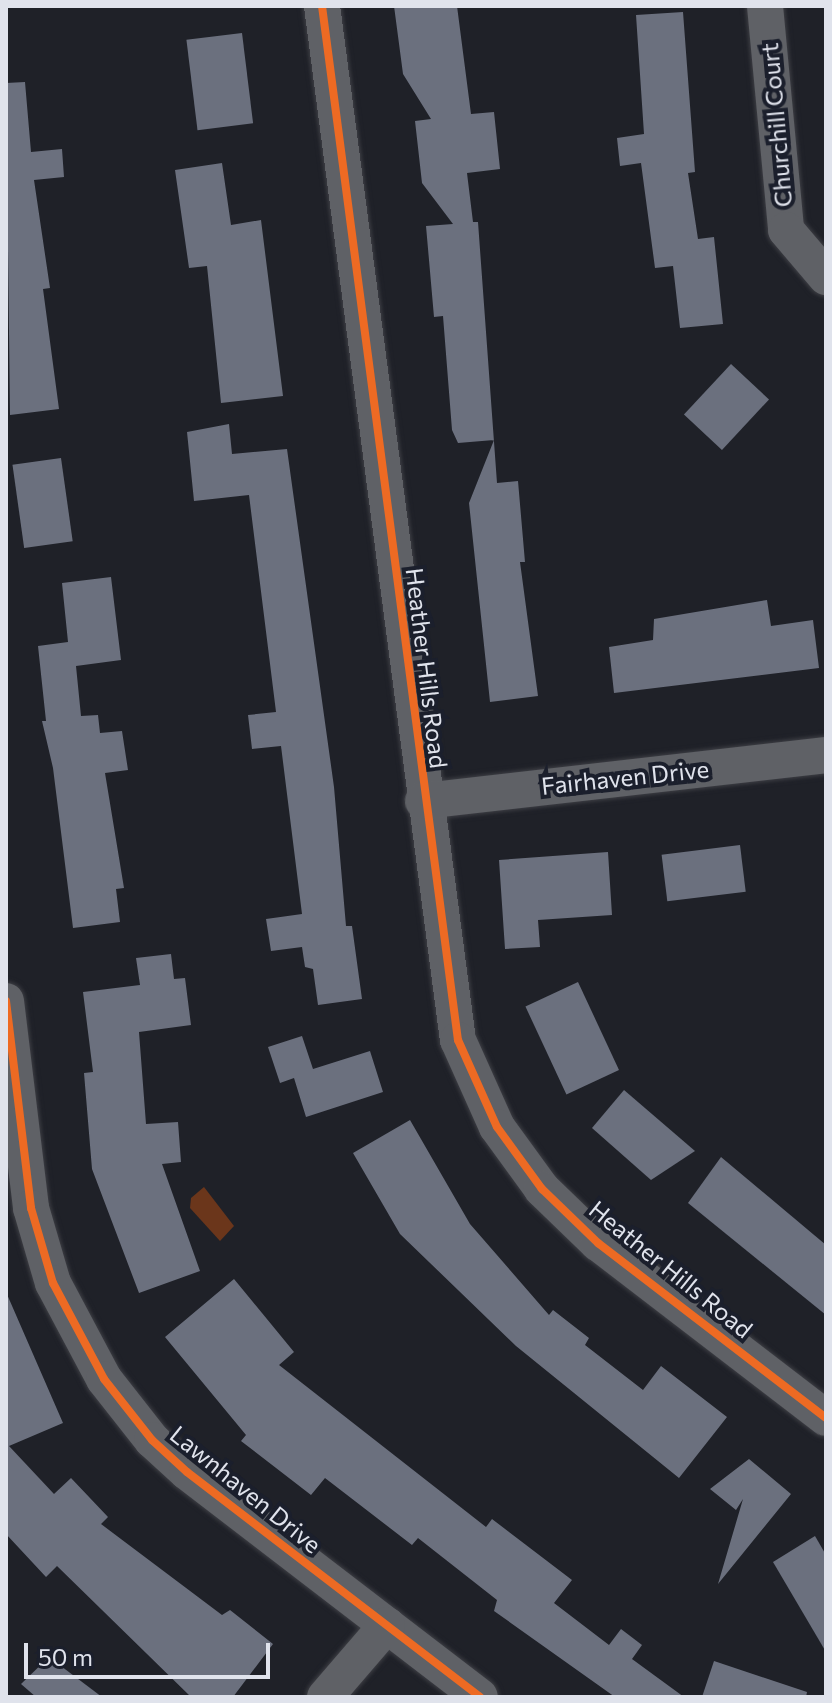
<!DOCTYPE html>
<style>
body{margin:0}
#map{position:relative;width:832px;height:1703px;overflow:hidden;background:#1f2128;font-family:Commissioner,sans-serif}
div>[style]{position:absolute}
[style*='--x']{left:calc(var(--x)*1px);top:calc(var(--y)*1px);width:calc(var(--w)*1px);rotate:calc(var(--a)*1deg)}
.water>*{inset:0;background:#6b361b}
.building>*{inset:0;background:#6b707e;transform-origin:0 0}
.roads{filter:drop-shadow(0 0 2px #3d3e44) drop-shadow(0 0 2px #3d3e44)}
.minor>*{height:36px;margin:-18px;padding:0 18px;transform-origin:18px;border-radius:18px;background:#5f6166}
.cycleway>*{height:8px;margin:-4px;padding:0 4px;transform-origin:4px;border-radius:4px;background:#ed6a23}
span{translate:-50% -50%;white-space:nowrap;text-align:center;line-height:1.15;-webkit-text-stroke:8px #1b1f2c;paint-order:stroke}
.street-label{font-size:24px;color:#e0e3ec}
.frame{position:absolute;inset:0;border:8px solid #e0e3ec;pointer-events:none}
.scale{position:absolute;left:24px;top:1643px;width:246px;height:36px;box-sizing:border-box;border:4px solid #e0e3ec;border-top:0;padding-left:10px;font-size:24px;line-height:28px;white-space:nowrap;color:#e0e3ec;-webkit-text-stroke:6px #1b1f2c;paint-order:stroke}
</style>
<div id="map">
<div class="water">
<i style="clip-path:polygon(204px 1187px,234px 1226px,220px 1241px,190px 1208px,191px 1198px)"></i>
</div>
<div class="building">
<i style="clip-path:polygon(394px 6px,457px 6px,471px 114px,494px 112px,500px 169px,467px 173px,473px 222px,478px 222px,497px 483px,518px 481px,525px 562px,520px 562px,538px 696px,490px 702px,469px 503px,494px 440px,458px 443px,452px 430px,443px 316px,434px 317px,426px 226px,453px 224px,422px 183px,415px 121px,431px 119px,403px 74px)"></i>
<i style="clip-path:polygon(683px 12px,695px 172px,688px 173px,698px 239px,714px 237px,723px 324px,680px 328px,673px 266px,655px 268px,641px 163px,620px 166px,617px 138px,644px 134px,636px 15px)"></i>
<i style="left:242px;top:33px;width:91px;height:56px;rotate:83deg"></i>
<i style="clip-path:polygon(25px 82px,31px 152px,62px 149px,64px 177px,34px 180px,50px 288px,43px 289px,59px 409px,10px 415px,6px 83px)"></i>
<i style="clip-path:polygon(222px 163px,231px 225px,261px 220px,283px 396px,221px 403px,207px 266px,189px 268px,175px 170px)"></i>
<i style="left:731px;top:364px;width:52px;height:69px;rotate:43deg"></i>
<i style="clip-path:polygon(229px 424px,232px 454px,287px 449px,334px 787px,346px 926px,352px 926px,362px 999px,318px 1005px,313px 969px,305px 967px,302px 947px,271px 951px,266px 919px,302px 914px,281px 746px,252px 749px,248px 715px,276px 712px,249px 495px,194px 501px,187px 432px)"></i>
<i style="left:61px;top:458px;width:84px;height:49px;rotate:82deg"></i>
<i style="clip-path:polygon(111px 577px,121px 660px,76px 666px,81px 716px,98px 715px,100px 733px,122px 731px,128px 770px,105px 773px,124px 888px,116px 889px,120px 922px,73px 928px,53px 768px,42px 721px,46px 721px,38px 646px,68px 642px,62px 583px)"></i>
<i style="clip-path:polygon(767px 600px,771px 626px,813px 620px,819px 668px,614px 693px,609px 647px,653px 640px,654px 619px)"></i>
<i style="left:740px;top:845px;width:47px;height:79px;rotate:83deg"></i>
<i style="clip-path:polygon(608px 852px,612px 915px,538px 920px,540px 947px,505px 949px,499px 860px)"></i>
<i style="clip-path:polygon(171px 954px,174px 979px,185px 978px,191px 1025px,139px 1032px,146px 1124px,178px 1122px,181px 1162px,162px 1164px,200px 1271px,139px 1293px,92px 1169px,84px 1073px,93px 1072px,83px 992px,140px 985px,136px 958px)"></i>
<i style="left:578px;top:982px;width:97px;height:58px;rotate:65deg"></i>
<i style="clip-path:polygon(302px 1036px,313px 1069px,370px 1051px,383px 1092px,306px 1117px,294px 1078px,280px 1083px,268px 1047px)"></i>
<i style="clip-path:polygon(624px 1090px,695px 1151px,651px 1180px,592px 1128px)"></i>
<i style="clip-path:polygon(410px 1120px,470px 1224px,549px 1315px,553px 1310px,589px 1338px,585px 1345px,643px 1390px,661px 1366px,727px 1417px,679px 1478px,516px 1346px,400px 1234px,353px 1153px)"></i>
<i style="clip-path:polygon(721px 1157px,826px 1245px,826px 1315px,688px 1203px)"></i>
<i style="clip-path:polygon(234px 1279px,294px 1352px,279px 1365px,486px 1527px,492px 1519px,572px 1580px,554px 1603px,609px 1645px,621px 1629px,642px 1645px,632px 1659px,684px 1697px,615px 1697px,494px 1611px,497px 1600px,418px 1538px,412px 1545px,325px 1478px,311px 1495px,241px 1441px,246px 1435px,165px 1337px)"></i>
<i style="clip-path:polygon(6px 1292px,63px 1423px,9px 1446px,54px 1494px,71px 1478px,108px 1517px,101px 1524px,222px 1615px,230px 1610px,273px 1644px,233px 1697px,191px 1697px,57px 1566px,46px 1577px,6px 1534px)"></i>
<i style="clip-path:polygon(749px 1459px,791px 1494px,718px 1584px,743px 1499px,736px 1510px,710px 1489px)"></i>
<i style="clip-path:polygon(815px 1536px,826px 1555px,826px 1652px,773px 1562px)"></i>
<i style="clip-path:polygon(49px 1657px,102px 1697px,36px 1697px,21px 1684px)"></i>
<i style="clip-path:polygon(714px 1661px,807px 1692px,806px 1697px,702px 1697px)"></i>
</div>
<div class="roads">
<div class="minor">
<i style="--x:322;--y:6;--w:1043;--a:82.51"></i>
<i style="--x:458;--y:1040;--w:95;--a:65.9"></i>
<i style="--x:497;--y:1127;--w:77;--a:54"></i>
<i style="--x:542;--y:1189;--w:78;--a:44"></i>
<i style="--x:598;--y:1243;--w:287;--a:37.5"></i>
<i style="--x:765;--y:6;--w:225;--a:84.6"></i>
<i style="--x:786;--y:230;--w:62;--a:49.6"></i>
<i style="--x:423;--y:801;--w:406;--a:-6.5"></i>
<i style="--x:6;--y:1001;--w:209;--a:83.1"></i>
<i style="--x:31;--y:1208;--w:78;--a:73.7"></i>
<i style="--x:53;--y:1283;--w:109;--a:62"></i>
<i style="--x:104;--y:1379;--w:78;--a:51.8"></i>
<i style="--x:152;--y:1440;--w:47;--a:42.4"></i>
<i style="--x:187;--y:1472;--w:369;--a:37.5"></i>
<i style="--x:325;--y:1697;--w:95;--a:-49.3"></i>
</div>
</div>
<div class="cycleway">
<i style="--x:322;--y:6;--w:1043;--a:82.51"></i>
<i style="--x:458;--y:1040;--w:95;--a:65.9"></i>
<i style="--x:497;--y:1127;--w:77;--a:54"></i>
<i style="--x:542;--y:1189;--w:78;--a:44"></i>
<i style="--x:598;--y:1243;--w:287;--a:37.5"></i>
<i style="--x:6;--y:1001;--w:209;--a:83.1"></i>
<i style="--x:31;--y:1208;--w:78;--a:73.7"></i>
<i style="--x:53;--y:1283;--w:109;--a:62"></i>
<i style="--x:104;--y:1379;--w:78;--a:51.8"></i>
<i style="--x:152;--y:1440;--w:47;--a:42.4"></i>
<i style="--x:187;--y:1472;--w:369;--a:37.5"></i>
</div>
<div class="street-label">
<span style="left:776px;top:125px;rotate:-95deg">Churchill Court</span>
<span style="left:427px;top:668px;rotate:83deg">Heather Hills Road</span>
<span style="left:625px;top:777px;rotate:-6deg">Fairhaven Drive</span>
<span style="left:671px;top:1269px;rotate:39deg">Heather Hills Road</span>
<span style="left:246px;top:1489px;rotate:39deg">Lawnhaven Drive</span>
</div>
<div class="frame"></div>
<div class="scale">50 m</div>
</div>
